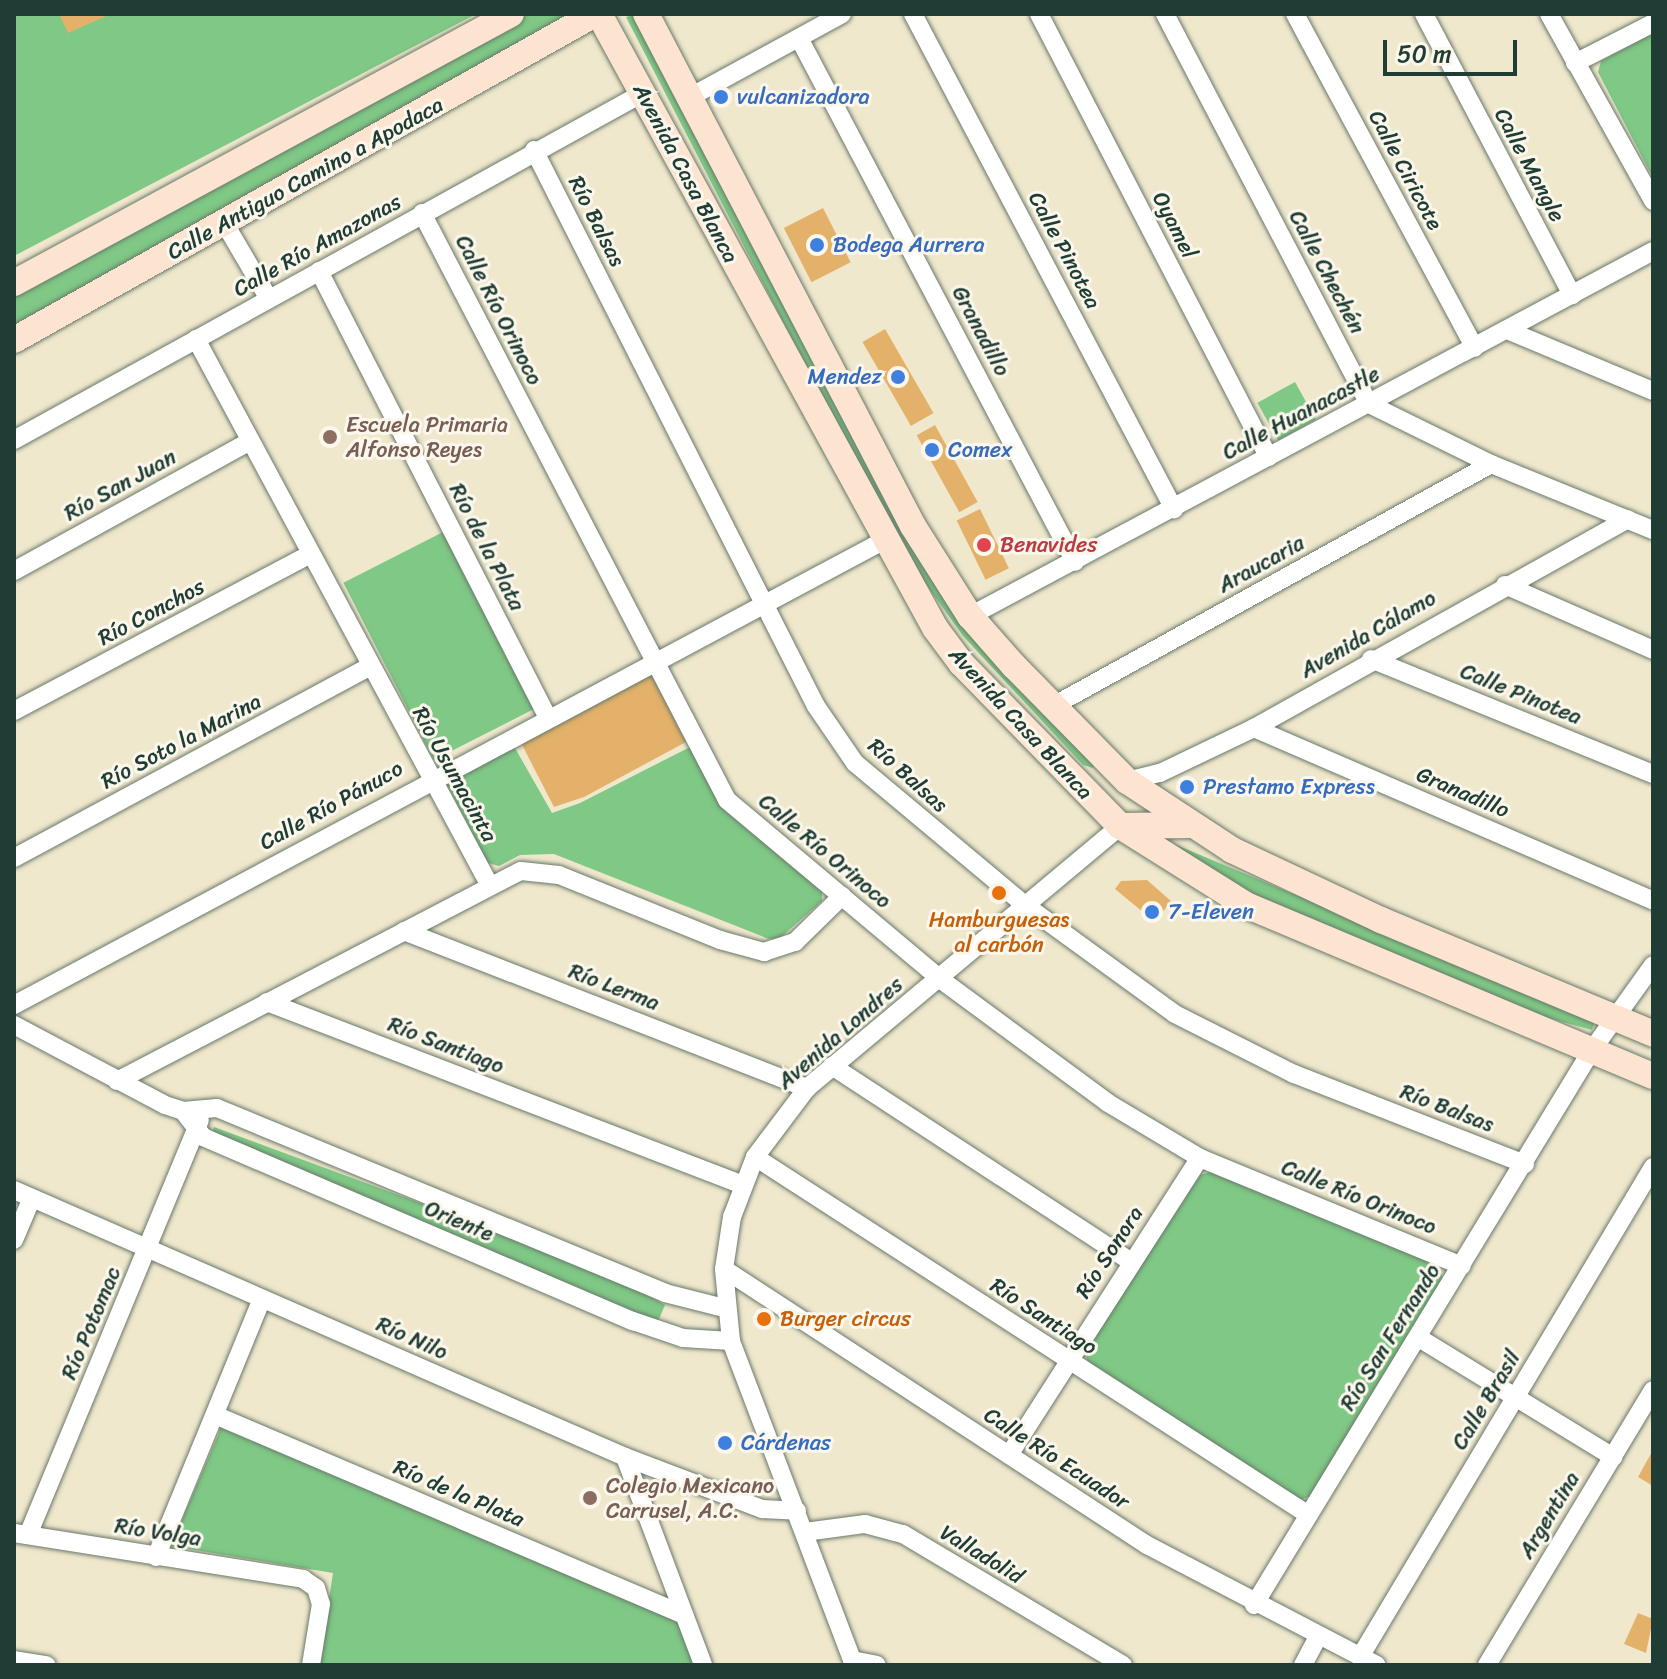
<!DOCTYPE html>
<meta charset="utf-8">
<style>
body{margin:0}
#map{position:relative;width:1667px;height:1679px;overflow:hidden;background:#f0e8cd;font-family:Sriracha,sans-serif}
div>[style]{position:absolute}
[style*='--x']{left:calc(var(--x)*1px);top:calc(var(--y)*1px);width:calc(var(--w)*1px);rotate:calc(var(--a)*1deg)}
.green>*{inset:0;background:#7fc885;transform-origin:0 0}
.building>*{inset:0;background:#e4b16b;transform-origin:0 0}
.roads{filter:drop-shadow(0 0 2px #68796a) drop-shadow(0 0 2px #68796a)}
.street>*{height:18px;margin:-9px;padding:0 9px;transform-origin:9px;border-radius:9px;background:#fff}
.secondary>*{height:26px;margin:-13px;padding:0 13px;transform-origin:13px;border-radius:13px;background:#fde4d1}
.dots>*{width:22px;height:22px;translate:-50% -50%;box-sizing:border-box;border:4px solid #fbf7ec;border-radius:50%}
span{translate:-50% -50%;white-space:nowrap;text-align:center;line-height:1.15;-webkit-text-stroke:6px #fbf7ec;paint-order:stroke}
.shop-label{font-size:22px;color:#366cbe}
.left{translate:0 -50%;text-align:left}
.right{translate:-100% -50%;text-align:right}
.street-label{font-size:22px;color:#1f3d34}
.education-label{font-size:22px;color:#785e54}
.health-label{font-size:22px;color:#be3a42}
.food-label{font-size:22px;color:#c56008}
.frame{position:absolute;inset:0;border:16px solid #1f3d34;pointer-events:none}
.scale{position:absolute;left:1383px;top:40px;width:134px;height:36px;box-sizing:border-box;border:4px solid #1f3d34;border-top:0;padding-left:10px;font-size:24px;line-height:28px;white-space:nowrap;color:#1f3d34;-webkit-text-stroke:6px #fbf7ec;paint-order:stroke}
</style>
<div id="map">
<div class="green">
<i style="clip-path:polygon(14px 14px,476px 14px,14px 256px)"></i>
<i style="clip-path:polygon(519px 14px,572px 14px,14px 326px,14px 289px)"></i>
<i style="clip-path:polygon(636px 14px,915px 548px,1095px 761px,1093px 768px,1083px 765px,963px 636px,898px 545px,626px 17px)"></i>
<i style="clip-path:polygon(1653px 33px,1653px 178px,1598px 72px,1601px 61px)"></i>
<i style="left:1295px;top:382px;width:43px;height:43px;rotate:61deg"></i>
<i style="left:445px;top:531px;width:199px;height:114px;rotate:63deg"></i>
<i style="clip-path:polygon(511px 741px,552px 813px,580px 803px,690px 747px,723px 809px,822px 891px,822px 901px,780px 938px,769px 939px,554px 854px,520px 855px,499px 866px,488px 863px,442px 775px)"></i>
<i style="clip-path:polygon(1162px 839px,1595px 1020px,1592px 1030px,1508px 1007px,1236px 889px)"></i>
<i style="clip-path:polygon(214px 1127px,604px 1271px,665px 1305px,656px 1326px,211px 1136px)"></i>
<i style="clip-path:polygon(1210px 1172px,1438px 1266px,1443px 1278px,1311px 1496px,1297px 1501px,1088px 1363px,1085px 1352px,1200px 1175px)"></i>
<i style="clip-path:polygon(221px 1428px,678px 1620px,694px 1665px,319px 1665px,333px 1573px,171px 1546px)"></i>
</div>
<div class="building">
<i style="clip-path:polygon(59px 14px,111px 14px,68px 33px)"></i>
<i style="left:823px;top:208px;width:61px;height:44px;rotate:63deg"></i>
<i style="left:885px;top:329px;width:97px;height:26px;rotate:60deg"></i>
<i style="left:935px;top:425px;width:88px;height:21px;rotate:61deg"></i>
<i style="left:980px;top:509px;width:66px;height:26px;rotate:64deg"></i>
<i style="clip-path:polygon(651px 672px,686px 742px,584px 797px,554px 807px,519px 739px)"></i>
<i style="clip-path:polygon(1147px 880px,1171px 901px,1155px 922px,1115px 889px,1121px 881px)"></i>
<i style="clip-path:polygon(1653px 1450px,1653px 1486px,1638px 1477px)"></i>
<i style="clip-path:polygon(1638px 1613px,1653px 1619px,1646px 1653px,1624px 1644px)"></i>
</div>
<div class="roads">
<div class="street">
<i style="--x:913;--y:14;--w:560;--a:62.2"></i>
<i style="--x:1039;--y:14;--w:499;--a:62.6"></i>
<i style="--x:1165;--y:14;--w:440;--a:62.4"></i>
<i style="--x:1369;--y:404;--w:136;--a:26.2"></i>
<i style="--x:1491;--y:464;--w:175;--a:22.2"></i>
<i style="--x:1295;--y:14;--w:379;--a:61.7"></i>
<i style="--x:1424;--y:14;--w:318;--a:62.2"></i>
<i style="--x:1549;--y:14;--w:214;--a:60.9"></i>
<i style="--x:799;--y:38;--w:592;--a:62.22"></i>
<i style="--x:1575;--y:63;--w:88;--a:-27.1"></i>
<i style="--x:690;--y:97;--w:173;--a:-28.6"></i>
<i style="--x:534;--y:150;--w:623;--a:63.11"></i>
<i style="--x:816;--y:706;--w:69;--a:55.6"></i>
<i style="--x:855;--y:763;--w:222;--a:39.9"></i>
<i style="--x:1025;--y:905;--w:185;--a:36"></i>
<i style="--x:1175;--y:1014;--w:133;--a:26.8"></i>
<i style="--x:1294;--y:1074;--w:248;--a:21.3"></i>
<i style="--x:422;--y:213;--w:662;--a:62.54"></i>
<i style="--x:727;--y:800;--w:278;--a:40"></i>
<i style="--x:940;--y:979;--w:209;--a:36.4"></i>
<i style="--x:1108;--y:1103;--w:107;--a:30.9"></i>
<i style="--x:1200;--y:1158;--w:283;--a:22.4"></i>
<i style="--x:225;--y:224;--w:87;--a:59.6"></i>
<i style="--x:319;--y:271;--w:500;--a:62.87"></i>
<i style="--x:1507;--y:330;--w:158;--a:22.7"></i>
<i style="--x:196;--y:339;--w:621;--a:61.74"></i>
<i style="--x:14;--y:440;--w:718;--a:-28.88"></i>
<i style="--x:14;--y:571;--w:269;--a:-28.8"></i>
<i style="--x:1505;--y:585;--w:162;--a:23.7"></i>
<i style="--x:970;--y:616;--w:774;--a:-28.12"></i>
<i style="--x:1371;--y:659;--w:305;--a:22.2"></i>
<i style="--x:1053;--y:706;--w:500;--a:-28.92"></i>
<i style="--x:14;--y:711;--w:335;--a:-27.9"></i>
<i style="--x:1254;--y:728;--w:435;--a:23.4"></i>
<i style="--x:1127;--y:781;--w:34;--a:-14"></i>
<i style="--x:1160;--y:773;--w:104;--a:-25.6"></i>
<i style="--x:1254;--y:728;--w:428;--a:-29.2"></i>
<i style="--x:14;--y:858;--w:404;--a:-28.3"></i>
<i style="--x:404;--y:931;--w:433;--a:21.3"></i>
<i style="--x:267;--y:1002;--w:510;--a:21.03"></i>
<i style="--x:14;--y:1005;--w:987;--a:-28.1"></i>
<i style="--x:14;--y:1025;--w:171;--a:27.9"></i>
<i style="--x:165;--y:1105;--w:19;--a:18"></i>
<i style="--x:183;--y:1111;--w:34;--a:-5"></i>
<i style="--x:217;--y:1108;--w:485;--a:22.4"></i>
<i style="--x:665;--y:1293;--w:61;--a:14.3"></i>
<i style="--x:832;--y:1066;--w:358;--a:33.2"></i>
<i style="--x:117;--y:1081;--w:455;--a:-27.5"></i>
<i style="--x:521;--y:871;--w:38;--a:6"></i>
<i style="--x:559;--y:875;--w:174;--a:22"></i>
<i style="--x:720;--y:940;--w:46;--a:15.3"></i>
<i style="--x:764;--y:952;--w:33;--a:-18"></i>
<i style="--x:795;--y:942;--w:66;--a:-44.4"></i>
<i style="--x:183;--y:1111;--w:33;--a:52"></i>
<i style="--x:203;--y:1137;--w:468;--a:23.2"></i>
<i style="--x:633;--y:1321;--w:53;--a:18.8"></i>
<i style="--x:683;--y:1338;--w:48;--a:3.6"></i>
<i style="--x:755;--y:1157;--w:657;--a:32.89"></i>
<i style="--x:14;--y:1190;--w:667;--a:23.6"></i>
<i style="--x:625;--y:1457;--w:147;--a:20.8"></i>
<i style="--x:762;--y:1509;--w:35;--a:3"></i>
<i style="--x:14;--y:1240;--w:43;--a:-67"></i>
<i style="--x:724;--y:1269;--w:505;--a:33.12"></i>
<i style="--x:1147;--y:1545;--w:259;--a:27.6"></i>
<i style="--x:1419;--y:1338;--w:228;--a:31.5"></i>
<i style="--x:215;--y:1415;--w:510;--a:23.1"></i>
<i style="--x:1009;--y:1455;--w:353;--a:-57.3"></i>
<i style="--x:625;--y:1457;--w:222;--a:69.4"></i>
<i style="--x:805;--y:1532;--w:61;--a:-7.6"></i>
<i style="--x:865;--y:1524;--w:39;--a:15"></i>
<i style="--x:903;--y:1534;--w:256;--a:30.8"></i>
<i style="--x:14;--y:1533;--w:293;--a:9"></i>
<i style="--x:303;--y:1579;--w:16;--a:35"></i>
<i style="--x:316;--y:1588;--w:17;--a:73"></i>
<i style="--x:321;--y:1604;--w:62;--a:99.3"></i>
<i style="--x:28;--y:1535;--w:449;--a:-67.5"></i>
<i style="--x:156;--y:1557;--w:279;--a:-67.7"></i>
<i style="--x:1254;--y:1605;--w:646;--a:-58.67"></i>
<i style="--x:1590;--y:1053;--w:108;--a:-54.4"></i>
<i style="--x:1360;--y:1657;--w:571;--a:-59.12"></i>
<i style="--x:14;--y:1660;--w:33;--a:9"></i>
<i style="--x:852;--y:1660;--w:25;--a:11"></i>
<i style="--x:854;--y:1665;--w:347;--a:-110.8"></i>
<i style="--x:731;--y:1341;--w:72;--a:-95.6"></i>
<i style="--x:724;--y:1269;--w:53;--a:-81.3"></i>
<i style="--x:732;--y:1217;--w:64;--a:-69"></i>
<i style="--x:755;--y:1157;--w:86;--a:-53"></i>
<i style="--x:807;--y:1088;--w:408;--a:-39.9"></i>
<i style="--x:1303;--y:1665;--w:32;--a:-62"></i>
<i style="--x:1487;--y:1665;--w:321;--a:-58.9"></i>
</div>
<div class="secondary">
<i style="--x:599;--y:14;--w:700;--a:61.31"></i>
<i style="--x:935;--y:628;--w:44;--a:53.4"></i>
<i style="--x:961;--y:663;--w:228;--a:45.7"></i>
<i style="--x:1120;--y:826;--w:149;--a:32.1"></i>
<i style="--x:1246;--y:905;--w:441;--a:22.8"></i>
<i style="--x:646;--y:14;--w:577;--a:62.46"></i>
<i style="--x:913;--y:526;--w:107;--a:57.7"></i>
<i style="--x:970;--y:616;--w:67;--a:48.7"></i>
<i style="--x:1014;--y:666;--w:161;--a:45.5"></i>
<i style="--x:1127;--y:781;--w:126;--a:33.3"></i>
<i style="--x:1232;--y:850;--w:165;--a:25.2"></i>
<i style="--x:1381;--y:920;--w:295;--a:22.7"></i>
<i style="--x:14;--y:283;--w:565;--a:-28.42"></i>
<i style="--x:14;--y:340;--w:666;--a:-29.3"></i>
<i style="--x:1120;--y:826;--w:70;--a:-0.8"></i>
</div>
</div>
<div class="dots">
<i style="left:721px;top:97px;background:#3f7fe0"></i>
<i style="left:817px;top:245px;background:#3f7fe0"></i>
<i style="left:898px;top:377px;background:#3f7fe0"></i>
<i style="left:330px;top:437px;background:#8d6e63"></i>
<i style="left:932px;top:450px;background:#3f7fe0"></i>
<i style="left:984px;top:545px;background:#e0444e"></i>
<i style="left:1187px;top:787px;background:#3f7fe0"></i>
<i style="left:999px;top:893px;background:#e8710a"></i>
<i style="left:1152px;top:912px;background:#3f7fe0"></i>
<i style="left:764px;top:1319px;background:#e8710a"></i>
<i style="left:725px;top:1443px;background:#3f7fe0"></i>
<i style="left:590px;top:1498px;background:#8d6e63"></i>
</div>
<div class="shop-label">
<span class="left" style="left:737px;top:97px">vulcanizadora</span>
<span class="left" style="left:833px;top:245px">Bodega Aurrera</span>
<span class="right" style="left:882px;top:377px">Mendez</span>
<span class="left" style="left:948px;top:450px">Comex</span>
<span class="left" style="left:1203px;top:787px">Prestamo Express</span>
<span class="left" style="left:1168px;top:912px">7-Eleven</span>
<span class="left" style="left:741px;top:1443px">Cárdenas</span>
</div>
<div class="street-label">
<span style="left:1530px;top:165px;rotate:62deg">Calle Mangle</span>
<span style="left:1406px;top:170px;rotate:62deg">Calle Ciricote</span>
<span style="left:686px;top:173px;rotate:62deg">Avenida Casa Blanca</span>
<span style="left:305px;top:178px;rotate:-29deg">Calle Antiguo Camino a Apodaca</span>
<span style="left:597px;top:221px;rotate:63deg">Río Balsas</span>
<span style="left:1175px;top:225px;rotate:63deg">Oyamel</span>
<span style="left:317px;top:245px;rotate:-29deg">Calle Río Amazonas</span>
<span style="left:1065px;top:250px;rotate:62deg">Calle Pinotea</span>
<span style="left:1327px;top:272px;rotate:62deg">Calle Chechén</span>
<span style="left:499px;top:310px;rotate:63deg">Calle Río Orinoco</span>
<span style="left:981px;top:331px;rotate:62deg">Granadillo</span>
<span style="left:1301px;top:413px;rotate:-28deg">Calle Huanacastle</span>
<span style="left:120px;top:485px;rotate:-29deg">Río San Juan</span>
<span style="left:487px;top:547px;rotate:63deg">Río de la Plata</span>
<span style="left:1261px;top:564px;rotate:-29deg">Araucaria</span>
<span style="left:151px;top:612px;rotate:-28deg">Río Conchos</span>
<span style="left:1368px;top:634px;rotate:-30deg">Avenida Cálamo</span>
<span style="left:1521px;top:694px;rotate:22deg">Calle Pinotea</span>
<span style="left:1021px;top:723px;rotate:47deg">Avenida Casa Blanca</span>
<span style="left:181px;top:741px;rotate:-28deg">Río Soto la Marina</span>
<span style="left:455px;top:774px;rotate:61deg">Río Usumacinta</span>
<span style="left:908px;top:775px;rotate:42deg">Río Balsas</span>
<span style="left:1463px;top:792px;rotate:23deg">Granadillo</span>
<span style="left:331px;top:805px;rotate:-29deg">Calle Río Pánuco</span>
<span style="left:825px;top:851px;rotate:40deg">Calle Río Orinoco</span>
<span style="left:614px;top:987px;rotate:21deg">Río Lerma</span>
<span style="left:840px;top:1033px;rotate:-41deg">Avenida Londres</span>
<span style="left:446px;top:1045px;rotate:21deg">Río Santiago</span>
<span style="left:1447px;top:1108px;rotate:21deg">Río Balsas</span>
<span style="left:1359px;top:1197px;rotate:22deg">Calle Río Orinoco</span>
<span style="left:459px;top:1221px;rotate:23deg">Oriente</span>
<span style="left:1109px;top:1252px;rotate:-57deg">Río Sonora</span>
<span style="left:1044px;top:1316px;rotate:33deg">Río Santiago</span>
<span style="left:91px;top:1323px;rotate:-67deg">Río Potomac</span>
<span style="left:1390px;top:1337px;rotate:-58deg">Río San Fernando</span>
<span style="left:412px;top:1338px;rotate:24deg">Río Nilo</span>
<span style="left:1486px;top:1400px;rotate:-59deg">Calle Brasil</span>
<span style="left:1057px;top:1458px;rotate:33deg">Calle Río Ecuador</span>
<span style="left:459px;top:1493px;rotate:23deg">Río de la Plata</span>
<span style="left:1549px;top:1515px;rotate:-59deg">Argentina</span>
<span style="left:158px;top:1532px;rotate:9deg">Río Volga</span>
<span style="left:982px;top:1554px;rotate:31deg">Valladolid</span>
</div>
<div class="education-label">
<span class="left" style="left:346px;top:437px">Escuela Primaria<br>Alfonso Reyes</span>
<span class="left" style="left:606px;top:1498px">Colegio Mexicano<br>Carrusel, A.C.</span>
</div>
<div class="health-label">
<span class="left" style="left:1000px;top:545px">Benavides</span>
</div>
<div class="food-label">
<span style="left:999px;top:932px">Hamburguesas<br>al carbón</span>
<span class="left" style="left:780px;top:1319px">Burger circus</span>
</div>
<div class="frame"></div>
<div class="scale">50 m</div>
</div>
